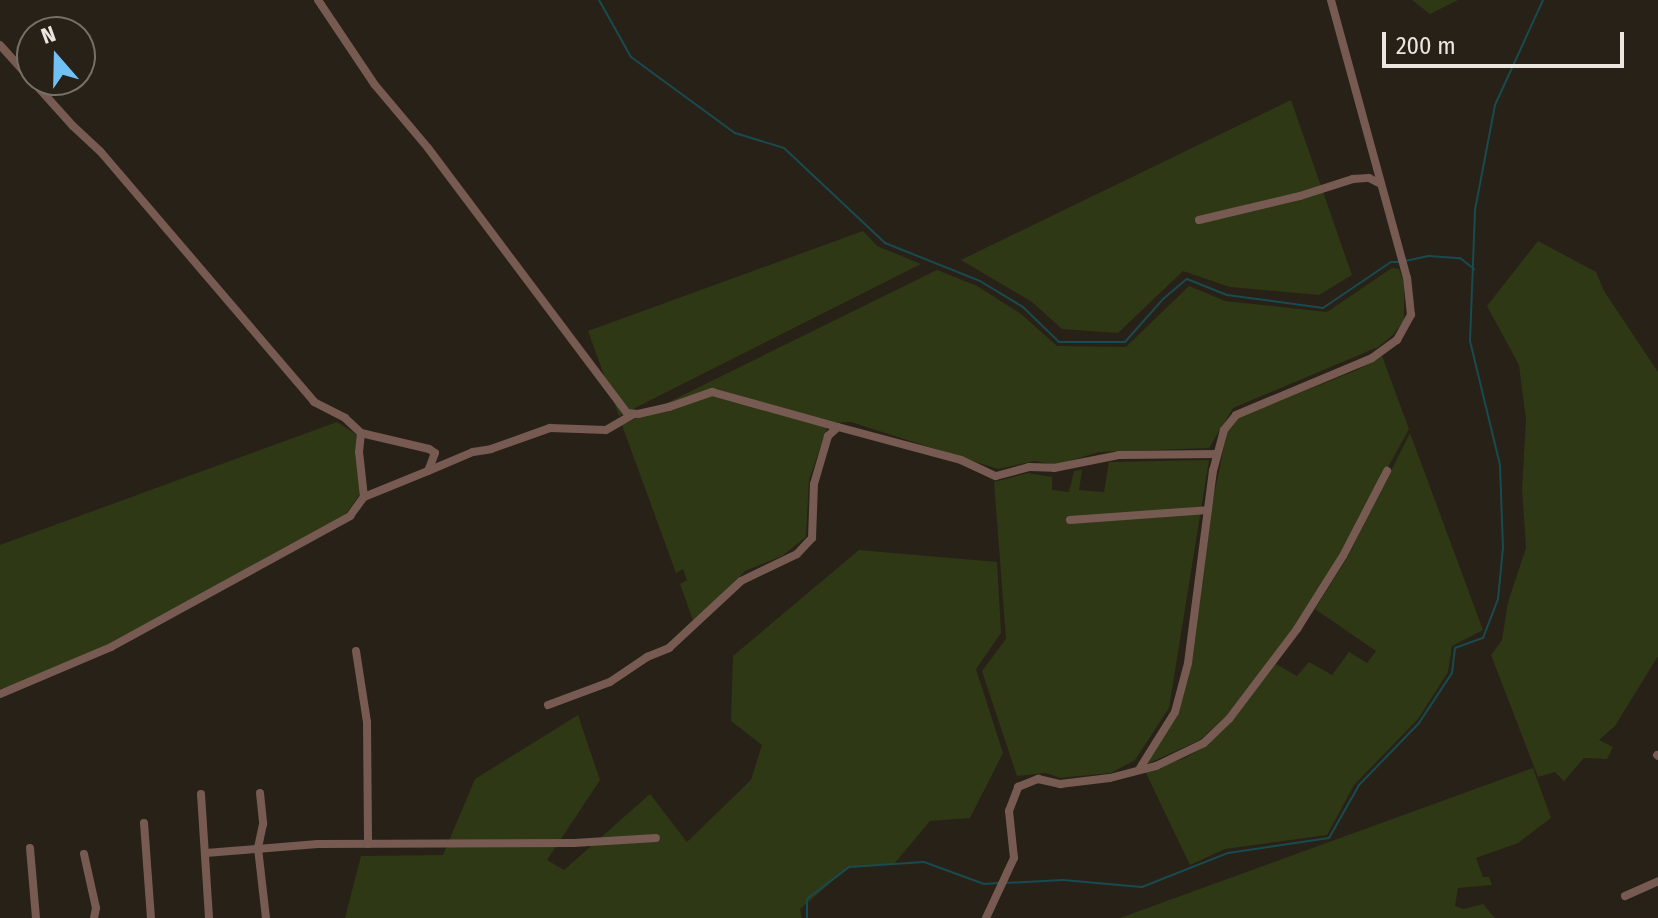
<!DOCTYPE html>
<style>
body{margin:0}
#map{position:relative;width:1658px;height:918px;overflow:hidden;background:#282117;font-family:"Fira Sans Condensed",sans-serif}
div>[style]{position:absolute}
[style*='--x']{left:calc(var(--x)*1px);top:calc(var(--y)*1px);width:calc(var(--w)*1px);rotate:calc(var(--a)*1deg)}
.green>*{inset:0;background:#2f3814}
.stream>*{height:2px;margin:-1px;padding:0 1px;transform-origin:1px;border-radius:1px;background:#184b50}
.street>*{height:8px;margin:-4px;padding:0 4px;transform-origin:4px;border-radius:4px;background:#775a52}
span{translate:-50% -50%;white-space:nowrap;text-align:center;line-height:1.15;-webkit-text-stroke:7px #282117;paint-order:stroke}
.north{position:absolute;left:16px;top:16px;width:80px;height:80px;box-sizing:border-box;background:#282117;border:2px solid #767067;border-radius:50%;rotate:340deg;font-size:22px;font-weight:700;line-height:32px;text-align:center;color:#ebe6df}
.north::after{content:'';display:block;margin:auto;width:28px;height:36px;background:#71c1f5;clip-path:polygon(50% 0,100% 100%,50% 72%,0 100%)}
.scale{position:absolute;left:1382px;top:32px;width:242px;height:36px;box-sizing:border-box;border:4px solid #ebe6df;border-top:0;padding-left:10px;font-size:24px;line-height:28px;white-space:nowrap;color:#ebe6df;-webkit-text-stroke:6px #282117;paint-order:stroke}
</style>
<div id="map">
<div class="green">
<i style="clip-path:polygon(1412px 0,1458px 0,1430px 14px)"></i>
<i style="clip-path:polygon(1291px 100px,1352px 275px,1319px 295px,1230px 287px,1183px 271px,1118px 333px,1062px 329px,1032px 302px,961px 260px)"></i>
<i style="clip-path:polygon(863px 231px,877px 246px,921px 264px,619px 416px,588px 331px)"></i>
<i style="clip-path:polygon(1538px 241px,1596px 272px,1604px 291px,1658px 372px,1658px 656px,1615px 726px,1599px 740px,1613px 747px,1607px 759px,1584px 758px,1564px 781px,1555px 772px,1538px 777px,1491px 655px,1502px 640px,1508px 602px,1526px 548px,1522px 489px,1526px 420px,1519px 365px,1487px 306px)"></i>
<i style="clip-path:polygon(1392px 268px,1399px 269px,1404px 283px,1404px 320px,1393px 335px,1378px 347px,1233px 408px,1209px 448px,1099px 452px,1056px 465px,1035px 461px,998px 469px,851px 422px,829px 423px,809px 480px,806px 537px,782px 556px,745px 571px,694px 623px,680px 584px,687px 580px,683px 569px,676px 573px,622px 425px,937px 270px,977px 286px,1021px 314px,1057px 346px,1126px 347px,1189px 286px,1225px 301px,1327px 312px)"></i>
<i style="clip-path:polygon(1382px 356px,1409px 429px,1340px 555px,1292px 630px,1226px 716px,1200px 740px,1147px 764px,1179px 713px,1206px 534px,1227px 432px,1237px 418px,1357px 370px)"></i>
<i style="clip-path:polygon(337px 422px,357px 435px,355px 452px,361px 493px,344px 516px,110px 643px,38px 677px,0 689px,0 545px)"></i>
<i style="clip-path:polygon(1410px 433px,1483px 630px,1452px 646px,1448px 672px,1418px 719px,1354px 785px,1327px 835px,1225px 849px,1190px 865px,1145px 771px,1185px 758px,1208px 745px,1276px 664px,1297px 676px,1309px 662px,1332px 675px,1349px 652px,1367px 663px,1376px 651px,1315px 609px,1347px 558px)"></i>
<i style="clip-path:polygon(1209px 460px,1169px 708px,1135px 760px,1111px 773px,1060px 778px,1046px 773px,1017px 776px,982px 671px,1006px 639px,994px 482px,1028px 473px,1052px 477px,1052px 490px,1069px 492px,1074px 471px,1082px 470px,1079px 490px,1104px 492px,1109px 462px)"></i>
<i style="clip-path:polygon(859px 550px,997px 562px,1001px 633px,976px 669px,1003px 753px,970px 818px,930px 821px,894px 864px,849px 867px,800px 909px,802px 918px,345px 918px,361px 856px,443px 855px,475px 779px,578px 715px,600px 780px,547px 860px,564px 870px,650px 794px,687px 842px,751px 780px,762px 745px,731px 721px,733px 656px)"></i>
<i style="clip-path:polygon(1533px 768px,1551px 818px,1518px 843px,1476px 858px,1483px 877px,1489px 877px,1492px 885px,1458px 888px,1455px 906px,1464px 909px,1483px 904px,1495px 918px,1120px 918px)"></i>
</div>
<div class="stream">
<i style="--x:599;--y:0;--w:65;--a:60.7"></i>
<i style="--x:631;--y:57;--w:129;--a:36.2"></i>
<i style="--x:735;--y:133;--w:51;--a:17"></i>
<i style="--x:784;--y:148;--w:139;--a:43.2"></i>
<i style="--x:885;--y:243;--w:102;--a:21.8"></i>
<i style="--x:980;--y:281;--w:50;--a:31.2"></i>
<i style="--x:1023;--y:307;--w:50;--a:44.2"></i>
<i style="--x:1059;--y:342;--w:66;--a:0"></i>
<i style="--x:1125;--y:342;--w:57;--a:-48.5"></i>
<i style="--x:1163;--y:299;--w:31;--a:-40"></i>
<i style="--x:1187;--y:279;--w:43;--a:21.8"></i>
<i style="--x:1227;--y:295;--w:97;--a:7.7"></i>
<i style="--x:1323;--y:308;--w:82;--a:-34.1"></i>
<i style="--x:1391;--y:262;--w:7;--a:0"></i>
<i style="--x:1405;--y:261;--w:25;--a:-12"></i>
<i style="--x:1429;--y:256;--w:31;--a:4"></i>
<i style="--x:1460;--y:258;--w:18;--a:38"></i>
<i style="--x:1005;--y:883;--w:58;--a:-3"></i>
<i style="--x:1063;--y:880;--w:79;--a:5.1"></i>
<i style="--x:1142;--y:887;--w:92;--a:-21.6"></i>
<i style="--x:1228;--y:853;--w:102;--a:-8.4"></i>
<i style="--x:1329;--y:838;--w:61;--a:-60.5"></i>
<i style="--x:1359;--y:785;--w:86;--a:-45.9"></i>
<i style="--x:1419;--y:723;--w:60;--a:-56.6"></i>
<i style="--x:1452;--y:673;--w:25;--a:-83"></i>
<i style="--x:1455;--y:648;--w:30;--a:-20"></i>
<i style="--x:1483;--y:638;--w:42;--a:-69"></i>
<i style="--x:1498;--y:599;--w:51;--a:-84.4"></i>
<i style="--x:1503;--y:548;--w:83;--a:-92.1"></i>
<i style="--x:1500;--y:465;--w:128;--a:-103.6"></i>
<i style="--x:1470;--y:341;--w:131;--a:-87.8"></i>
<i style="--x:1475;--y:210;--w:107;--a:-79.2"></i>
<i style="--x:1495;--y:105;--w:115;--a:-65.4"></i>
<i style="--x:807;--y:918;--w:19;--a:-90"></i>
<i style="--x:807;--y:899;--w:53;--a:-37.3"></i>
<i style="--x:849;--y:867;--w:75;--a:-3.8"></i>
<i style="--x:924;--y:862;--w:64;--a:20.1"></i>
<i style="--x:984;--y:884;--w:15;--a:-4"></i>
</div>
<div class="street">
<i style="--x:318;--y:0;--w:102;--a:56.2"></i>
<i style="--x:375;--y:85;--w:82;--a:49.9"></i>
<i style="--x:428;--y:148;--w:331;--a:53.1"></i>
<i style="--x:627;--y:413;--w:11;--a:5"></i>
<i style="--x:638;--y:414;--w:32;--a:-13"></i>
<i style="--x:669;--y:407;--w:46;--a:-19.2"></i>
<i style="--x:712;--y:392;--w:130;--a:15.6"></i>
<i style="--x:0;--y:45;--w:109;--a:48"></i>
<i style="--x:73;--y:126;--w:37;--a:43"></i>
<i style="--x:100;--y:151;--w:330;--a:49.5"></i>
<i style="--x:314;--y:402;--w:35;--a:27"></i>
<i style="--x:345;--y:418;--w:22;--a:43"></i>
<i style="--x:361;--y:433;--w:70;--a:13.2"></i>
<i style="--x:429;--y:449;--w:7;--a:34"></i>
<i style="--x:435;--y:453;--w:19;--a:111"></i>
<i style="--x:428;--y:471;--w:49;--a:-22.9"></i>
<i style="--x:473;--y:452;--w:18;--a:-9"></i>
<i style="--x:491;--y:449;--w:63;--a:-19.6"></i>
<i style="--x:550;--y:428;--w:56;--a:2"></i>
<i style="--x:606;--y:430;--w:32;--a:-30"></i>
<i style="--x:1199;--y:220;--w:104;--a:-13.4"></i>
<i style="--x:1300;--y:196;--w:56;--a:-17.8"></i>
<i style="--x:1353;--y:179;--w:16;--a:-4"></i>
<i style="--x:1369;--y:178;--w:11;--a:27"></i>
<i style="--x:364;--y:497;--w:69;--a:-22.1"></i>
<i style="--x:1070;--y:520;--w:138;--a:-4.1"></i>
<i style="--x:356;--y:651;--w:72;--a:81.2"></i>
<i style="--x:367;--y:722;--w:122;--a:89.5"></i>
<i style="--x:0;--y:694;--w:121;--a:-22.9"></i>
<i style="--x:111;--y:647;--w:273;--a:-28.7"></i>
<i style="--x:350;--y:516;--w:24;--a:-54"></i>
<i style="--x:364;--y:497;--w:45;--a:-96.3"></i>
<i style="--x:359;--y:452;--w:19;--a:-84"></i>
<i style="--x:548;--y:705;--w:66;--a:-20.4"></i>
<i style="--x:610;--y:682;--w:45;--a:-34"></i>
<i style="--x:647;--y:657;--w:24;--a:-22"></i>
<i style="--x:669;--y:648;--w:98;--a:-42.9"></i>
<i style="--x:741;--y:581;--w:62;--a:-25.7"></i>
<i style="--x:797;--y:554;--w:22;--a:-47"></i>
<i style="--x:812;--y:538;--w:54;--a:-87.9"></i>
<i style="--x:814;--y:484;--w:50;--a:-73.7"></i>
<i style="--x:828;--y:436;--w:13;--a:-42"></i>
<i style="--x:838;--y:427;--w:127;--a:15"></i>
<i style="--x:961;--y:460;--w:38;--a:25"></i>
<i style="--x:996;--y:476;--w:34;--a:-15"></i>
<i style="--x:1029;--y:467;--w:25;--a:2"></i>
<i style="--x:1054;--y:468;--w:66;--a:-11.3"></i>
<i style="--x:1119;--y:455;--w:97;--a:-0.6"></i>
<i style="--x:1657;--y:755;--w:1;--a:45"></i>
<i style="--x:1140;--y:768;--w:66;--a:-58"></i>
<i style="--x:1175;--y:712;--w:51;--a:-75.1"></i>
<i style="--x:1188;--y:663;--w:194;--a:-82.6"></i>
<i style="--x:1213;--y:471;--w:42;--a:-75"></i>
<i style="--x:1224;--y:430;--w:19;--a:-51"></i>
<i style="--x:1236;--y:415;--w:147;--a:-22.7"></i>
<i style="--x:1372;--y:358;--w:31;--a:-36"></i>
<i style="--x:1397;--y:340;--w:29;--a:-61"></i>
<i style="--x:1411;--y:315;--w:37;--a:-96"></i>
<i style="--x:1407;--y:278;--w:288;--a:-105.3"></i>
<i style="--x:260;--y:793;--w:31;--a:84"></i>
<i style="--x:263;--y:824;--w:25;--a:102"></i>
<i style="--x:258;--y:848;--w:70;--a:83.5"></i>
<i style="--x:201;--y:794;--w:124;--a:86.3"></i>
<i style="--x:144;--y:823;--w:95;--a:85.8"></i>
<i style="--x:30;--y:848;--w:70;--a:85.1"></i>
<i style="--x:206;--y:853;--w:112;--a:-4.6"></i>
<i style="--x:318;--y:844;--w:256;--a:-0.2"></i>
<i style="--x:574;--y:843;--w:82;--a:-3.5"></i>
<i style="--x:84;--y:854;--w:55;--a:77.5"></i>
<i style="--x:96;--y:908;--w:10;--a:101"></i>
<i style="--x:1625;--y:896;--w:36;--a:-24"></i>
<i style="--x:986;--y:918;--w:66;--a:-65"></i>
<i style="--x:1014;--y:858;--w:47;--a:-96.1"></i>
<i style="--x:1009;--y:811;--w:26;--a:-69"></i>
<i style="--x:1018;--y:787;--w:22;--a:-22"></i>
<i style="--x:1038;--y:779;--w:23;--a:13"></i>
<i style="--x:1060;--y:784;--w:50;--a:-6.8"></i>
<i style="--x:1110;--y:778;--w:48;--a:-14.6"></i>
<i style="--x:1156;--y:766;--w:53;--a:-25.6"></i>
<i style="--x:1204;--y:743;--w:35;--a:-44"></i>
<i style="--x:1229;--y:719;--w:113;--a:-52.9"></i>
<i style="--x:1297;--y:629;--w:86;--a:-57.8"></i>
<i style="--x:1343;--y:556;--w:96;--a:-62.6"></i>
</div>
<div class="north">N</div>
<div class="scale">200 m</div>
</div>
